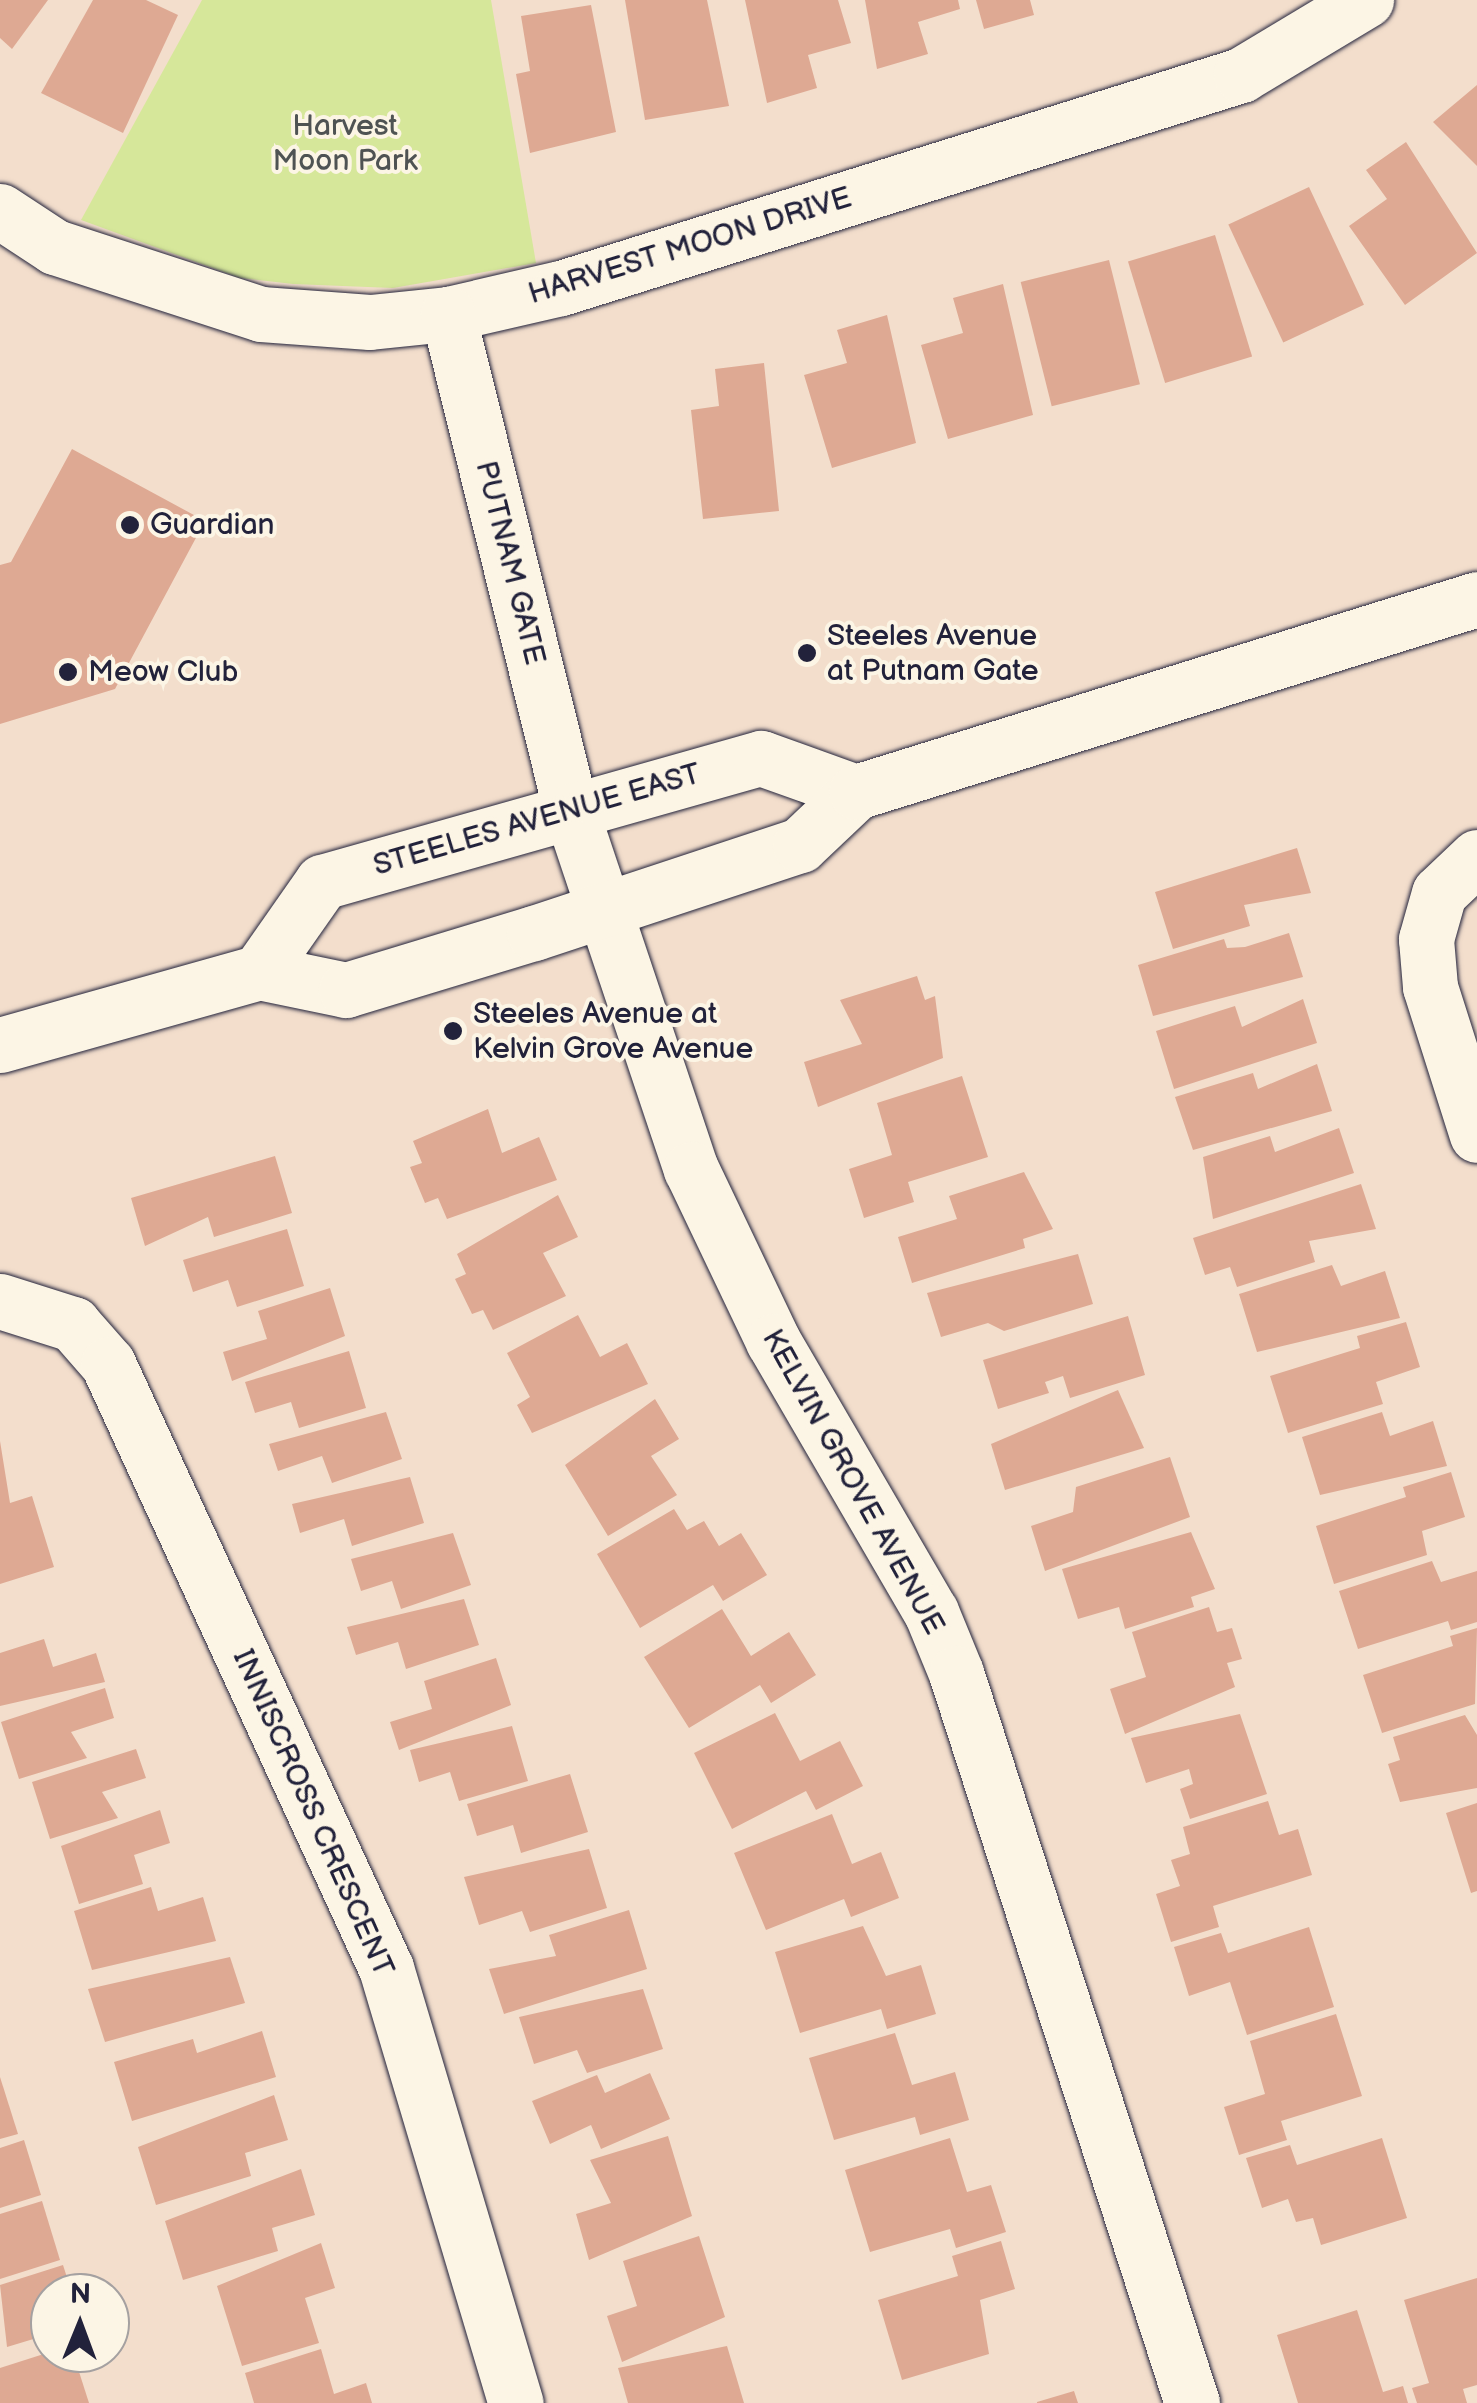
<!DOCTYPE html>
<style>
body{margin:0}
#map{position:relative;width:1477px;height:2403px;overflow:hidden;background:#f3decc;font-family:"Balsamiq Sans",sans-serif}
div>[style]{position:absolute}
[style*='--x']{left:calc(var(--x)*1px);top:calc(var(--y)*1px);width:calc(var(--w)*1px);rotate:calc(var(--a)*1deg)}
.green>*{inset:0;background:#d6e79a}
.building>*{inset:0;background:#dea993;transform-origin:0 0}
.roads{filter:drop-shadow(0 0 2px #22223b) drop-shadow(0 0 2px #22223b)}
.minor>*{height:55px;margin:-27.5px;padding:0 27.5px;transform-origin:27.5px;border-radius:27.5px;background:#fcf5e5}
.major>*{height:55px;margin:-27.5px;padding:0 27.5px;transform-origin:27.5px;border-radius:27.5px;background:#fcf5e5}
.dots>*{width:28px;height:28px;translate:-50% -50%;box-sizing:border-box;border:5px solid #fcf5e5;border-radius:50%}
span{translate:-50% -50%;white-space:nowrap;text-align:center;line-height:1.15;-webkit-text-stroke:8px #fcf5e5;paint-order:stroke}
.park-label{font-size:30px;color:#4f5353}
.street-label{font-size:30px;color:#22223b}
.poi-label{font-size:30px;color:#22223b}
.left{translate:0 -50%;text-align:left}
.north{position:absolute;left:30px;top:2273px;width:100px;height:100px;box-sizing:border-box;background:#fcf5e5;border:2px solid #a5a1a1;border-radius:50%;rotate:1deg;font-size:28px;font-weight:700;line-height:40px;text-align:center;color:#22223b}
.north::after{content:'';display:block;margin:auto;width:35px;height:45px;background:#22223b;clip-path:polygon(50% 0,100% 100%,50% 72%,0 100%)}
</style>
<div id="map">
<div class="green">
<i style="clip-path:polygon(202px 0,491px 0,536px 263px,393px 288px,293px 284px,240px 278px,81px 220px)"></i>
</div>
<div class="building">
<i style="clip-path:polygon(0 0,48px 0,12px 49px,0 38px)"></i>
<i style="clip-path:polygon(93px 0,146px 0,178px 15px,123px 133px,41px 93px)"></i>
<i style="clip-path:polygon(625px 0,707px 0,729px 106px,645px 120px)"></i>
<i style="clip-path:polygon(745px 0,838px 0,851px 43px,808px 55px,817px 88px,767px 103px)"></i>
<i style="clip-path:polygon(865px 0,958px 0,960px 9px,918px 22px,928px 54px,877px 69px)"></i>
<i style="clip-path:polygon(976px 0,1030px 0,1034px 15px,984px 29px)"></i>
<i style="clip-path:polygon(591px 5px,616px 132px,530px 153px,516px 74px,530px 71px,521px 16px)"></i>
<i style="clip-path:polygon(1477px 85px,1477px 166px,1433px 122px)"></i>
<i style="clip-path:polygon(1406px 142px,1477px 253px,1405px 305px,1349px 226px,1387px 199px,1366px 170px)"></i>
<i style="left:1309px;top:187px;width:130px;height:89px;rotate:65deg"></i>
<i style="left:1215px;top:235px;width:127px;height:91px;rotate:73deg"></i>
<i style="left:1109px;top:260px;width:128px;height:91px;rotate:76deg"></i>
<i style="clip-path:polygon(1003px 284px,1033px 415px,948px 439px,921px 345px,963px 333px,953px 298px)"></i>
<i style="clip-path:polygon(887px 315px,916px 443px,832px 468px,804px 375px,847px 363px,837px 330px)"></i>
<i style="clip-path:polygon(764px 363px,779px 511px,703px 519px,691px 410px,719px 406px,715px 369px)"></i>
<i style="clip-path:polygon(72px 449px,205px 521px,115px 689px,0 724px,0 565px,11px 562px)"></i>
<i style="clip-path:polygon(1297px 848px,1311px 893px,1244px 905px,1250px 926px,1173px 949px,1155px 892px)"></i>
<i style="clip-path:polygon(1289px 933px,1303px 977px,1153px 1016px,1138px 965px,1224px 939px,1227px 948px,1245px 947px)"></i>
<i style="clip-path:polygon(917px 976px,925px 1000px,935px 996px,943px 1058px,818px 1107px,804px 1062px,862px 1044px,840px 1000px)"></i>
<i style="clip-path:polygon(1303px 999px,1317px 1043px,1174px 1089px,1156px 1031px,1235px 1006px,1242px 1027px)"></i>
<i style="clip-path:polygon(1317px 1064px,1332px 1111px,1193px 1150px,1175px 1097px,1253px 1073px,1258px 1089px)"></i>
<i style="clip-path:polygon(962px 1076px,988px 1157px,908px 1182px,914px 1202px,864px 1218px,849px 1169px,892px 1155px,877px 1103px)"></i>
<i style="clip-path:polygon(488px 1109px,502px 1153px,539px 1137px,557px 1180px,447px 1219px,438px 1198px,425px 1203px,410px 1167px,422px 1163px,413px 1141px)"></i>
<i style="clip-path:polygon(1339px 1128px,1354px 1173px,1213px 1219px,1203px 1157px,1270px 1136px,1275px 1152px)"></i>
<i style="clip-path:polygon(275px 1156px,292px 1213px,214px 1237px,208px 1217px,145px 1246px,131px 1198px)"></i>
<i style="clip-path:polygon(1024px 1172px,1053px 1229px,1023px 1239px,1025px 1248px,912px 1283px,898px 1237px,957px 1219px,949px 1196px)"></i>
<i style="clip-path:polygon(1361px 1184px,1376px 1229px,1309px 1241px,1315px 1262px,1237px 1287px,1230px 1267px,1205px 1275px,1193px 1238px)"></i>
<i style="clip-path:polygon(558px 1195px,578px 1237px,543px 1253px,566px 1296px,493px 1330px,483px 1310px,472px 1314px,455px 1279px,466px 1274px,457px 1254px)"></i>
<i style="clip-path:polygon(287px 1229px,304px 1286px,237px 1307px,228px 1280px,193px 1292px,183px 1260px)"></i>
<i style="clip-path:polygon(1078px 1254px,1093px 1304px,1004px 1331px,988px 1323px,941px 1337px,927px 1293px)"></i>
<i style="clip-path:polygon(1332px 1265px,1341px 1286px,1385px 1271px,1400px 1318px,1257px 1352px,1239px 1294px)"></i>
<i style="clip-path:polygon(330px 1288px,345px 1336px,232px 1381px,223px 1352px,267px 1339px,258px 1311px)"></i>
<i style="clip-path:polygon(578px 1315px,600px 1357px,627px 1343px,648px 1384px,532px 1433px,517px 1405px,530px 1397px,507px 1353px)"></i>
<i style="clip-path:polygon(1128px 1316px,1145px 1375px,1070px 1398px,1063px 1376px,1045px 1382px,1049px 1393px,998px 1409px,983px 1360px)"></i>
<i style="clip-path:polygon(1406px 1322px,1420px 1367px,1376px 1382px,1383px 1404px,1288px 1433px,1270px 1376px,1360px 1348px,1357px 1336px)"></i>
<i style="clip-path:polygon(349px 1351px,366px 1408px,299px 1428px,291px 1402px,255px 1413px,245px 1382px)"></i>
<i style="clip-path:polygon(1118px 1390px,1144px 1448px,1005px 1490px,991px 1444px)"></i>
<i style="clip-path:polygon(655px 1399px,679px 1439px,651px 1456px,677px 1495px,608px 1536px,565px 1465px)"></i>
<i style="clip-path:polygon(386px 1412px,402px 1459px,332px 1483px,322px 1456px,278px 1471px,269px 1444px)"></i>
<i style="clip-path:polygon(1382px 1412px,1390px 1436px,1433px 1421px,1447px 1466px,1320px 1495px,1302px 1437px)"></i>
<i style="clip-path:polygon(0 1441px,10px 1503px,32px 1496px,54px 1567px,0 1584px)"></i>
<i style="clip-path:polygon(1170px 1457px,1190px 1517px,1045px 1571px,1031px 1526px,1073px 1512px,1076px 1487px)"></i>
<i style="clip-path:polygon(1451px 1472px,1465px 1517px,1422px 1531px,1427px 1555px,1334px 1584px,1316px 1526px,1406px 1497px,1403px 1487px)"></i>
<i style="clip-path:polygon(410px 1477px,424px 1523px,352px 1546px,344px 1519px,300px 1533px,292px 1504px)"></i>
<i style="clip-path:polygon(674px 1509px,687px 1530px,704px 1521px,719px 1546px,741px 1533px,767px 1575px,723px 1601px,713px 1585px,640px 1628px,597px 1554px)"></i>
<i style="clip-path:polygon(1191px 1532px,1215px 1589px,1191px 1597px,1194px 1607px,1125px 1629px,1119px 1607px,1078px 1619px,1062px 1569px)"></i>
<i style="clip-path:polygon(453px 1533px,471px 1585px,401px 1609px,392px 1581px,361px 1591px,351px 1559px)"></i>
<i style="clip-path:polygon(1432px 1561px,1441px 1582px,1477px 1571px,1477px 1622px,1451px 1630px,1448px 1621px,1358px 1649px,1339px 1591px)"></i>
<i style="clip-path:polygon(464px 1599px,479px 1645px,406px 1669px,398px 1642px,356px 1655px,347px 1627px)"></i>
<i style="clip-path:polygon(1209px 1607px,1217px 1632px,1232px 1628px,1242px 1659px,1227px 1663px,1235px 1687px,1125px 1734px,1110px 1689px,1146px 1677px,1132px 1632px)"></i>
<i style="clip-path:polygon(722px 1609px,751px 1656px,789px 1632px,816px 1675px,771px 1703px,760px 1685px,689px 1728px,644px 1657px)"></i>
<i style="clip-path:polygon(1477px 1628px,1475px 1704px,1382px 1733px,1363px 1675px,1453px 1646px,1450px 1636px)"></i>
<i style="clip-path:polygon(44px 1639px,53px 1667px,96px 1653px,105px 1682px,0 1706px,0 1653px)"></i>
<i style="clip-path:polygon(496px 1658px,511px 1705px,399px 1750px,390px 1722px,432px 1709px,424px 1681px)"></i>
<i style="clip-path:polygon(105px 1688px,114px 1718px,71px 1732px,87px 1758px,19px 1779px,1px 1722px)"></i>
<i style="clip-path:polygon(775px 1713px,800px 1761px,840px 1741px,863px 1786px,816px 1810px,806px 1791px,732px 1829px,694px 1753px)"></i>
<i style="clip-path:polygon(1240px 1714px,1267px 1794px,1190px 1819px,1180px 1789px,1193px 1784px,1189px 1769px,1146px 1783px,1131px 1738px)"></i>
<i style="clip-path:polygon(1465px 1715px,1477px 1735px,1477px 1788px,1400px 1802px,1388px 1764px,1400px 1760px,1393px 1737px)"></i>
<i style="clip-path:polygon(512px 1726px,528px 1781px,459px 1801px,450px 1772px,419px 1782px,410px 1750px)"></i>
<i style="clip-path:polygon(136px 1749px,146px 1778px,102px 1792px,118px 1818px,50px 1839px,32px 1782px)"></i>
<i style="clip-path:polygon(570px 1774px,588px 1832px,521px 1853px,513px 1825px,477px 1836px,467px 1804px)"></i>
<i style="clip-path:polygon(1268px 1801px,1279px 1835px,1298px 1829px,1312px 1875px,1213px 1906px,1219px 1927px,1171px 1942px,1156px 1894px,1180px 1886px,1171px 1860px,1190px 1854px,1183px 1827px)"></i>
<i style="clip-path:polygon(1477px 1803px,1477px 1891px,1471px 1893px,1446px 1813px)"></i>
<i style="clip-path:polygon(160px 1810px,170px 1843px,134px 1855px,143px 1884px,79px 1904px,61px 1846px)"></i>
<i style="clip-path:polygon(832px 1814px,852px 1864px,881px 1852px,899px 1898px,851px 1917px,844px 1899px,766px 1930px,734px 1853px)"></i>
<i style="clip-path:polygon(589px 1849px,607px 1908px,530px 1932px,522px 1911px,479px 1925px,464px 1877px)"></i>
<i style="clip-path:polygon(151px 1887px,158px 1911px,203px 1897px,216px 1941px,92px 1970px,74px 1911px)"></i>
<i style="clip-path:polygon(629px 1910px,647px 1969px,504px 2014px,489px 1969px,556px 1956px,549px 1935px)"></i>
<i style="clip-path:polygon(863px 1926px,886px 1976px,921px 1965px,936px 2014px,887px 2029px,881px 2009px,800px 2033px,775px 1952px)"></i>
<i style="clip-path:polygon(1309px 1927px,1334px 2007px,1247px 2035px,1230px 1982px,1189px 1996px,1174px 1947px,1221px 1933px,1228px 1953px)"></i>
<i style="clip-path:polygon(230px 1957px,245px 2003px,105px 2042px,88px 1989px)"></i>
<i style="clip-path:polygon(643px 1989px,663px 2049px,587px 2073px,577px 2050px,534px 2064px,519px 2017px)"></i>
<i style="clip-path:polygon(1336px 2014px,1362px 2096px,1281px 2121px,1287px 2140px,1239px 2155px,1224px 2107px,1265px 2094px,1250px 2041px)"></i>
<i style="clip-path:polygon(262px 2031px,276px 2077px,132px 2121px,114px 2062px,193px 2039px,197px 2053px)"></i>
<i style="clip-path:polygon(895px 2033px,912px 2085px,955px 2072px,969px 2120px,920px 2135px,915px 2117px,834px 2140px,809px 2058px)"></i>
<i style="clip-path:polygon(650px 2073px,670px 2119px,601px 2149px,591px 2125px,550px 2144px,532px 2101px,597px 2075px,605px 2093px)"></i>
<i style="clip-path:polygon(0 2077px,18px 2134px,0 2139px)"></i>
<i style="clip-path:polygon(274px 2095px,288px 2140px,245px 2153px,251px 2176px,156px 2205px,138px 2147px)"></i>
<i style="clip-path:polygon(668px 2136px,692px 2216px,589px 2260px,576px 2214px,611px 2203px,590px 2160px)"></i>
<i style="clip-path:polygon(950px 2138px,967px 2192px,991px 2185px,1006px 2232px,956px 2248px,950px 2229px,870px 2252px,845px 2170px)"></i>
<i style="clip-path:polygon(1382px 2138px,1407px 2218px,1321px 2245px,1313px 2218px,1296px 2222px,1288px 2199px,1262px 2208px,1246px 2158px,1290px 2145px,1297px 2165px)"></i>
<i style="clip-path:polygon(24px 2140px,41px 2195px,0 2208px,0 2148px)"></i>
<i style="clip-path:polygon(301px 2169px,315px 2215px,272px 2228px,278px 2251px,183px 2280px,165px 2221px)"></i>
<i style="clip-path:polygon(42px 2201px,60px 2260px,0 2279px,0 2214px)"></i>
<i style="clip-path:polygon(699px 2236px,725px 2317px,622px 2362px,607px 2316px,637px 2306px,623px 2261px)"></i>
<i style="clip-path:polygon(1001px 2241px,1015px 2289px,980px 2300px,989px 2354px,902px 2380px,878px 2300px,958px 2276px,952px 2256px)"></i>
<i style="clip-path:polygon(321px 2243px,335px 2288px,305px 2298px,319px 2343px,242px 2366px,217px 2286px)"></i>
<i style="clip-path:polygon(63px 2265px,72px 2293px,50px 2293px,50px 2334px,7px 2347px,0 2285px)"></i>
<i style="clip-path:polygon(1477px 2278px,1477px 2385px,1463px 2389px,1467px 2403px,1417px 2403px,1412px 2388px,1429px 2383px,1404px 2300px)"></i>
<i style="clip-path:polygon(1357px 2310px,1383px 2392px,1403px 2386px,1408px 2403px,1298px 2403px,1277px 2335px)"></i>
<i style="clip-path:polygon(727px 2346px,744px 2403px,628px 2403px,618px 2368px)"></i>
<i style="clip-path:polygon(321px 2349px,334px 2394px,366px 2383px,372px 2403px,254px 2403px,245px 2373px)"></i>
<i style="clip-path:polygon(50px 2352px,73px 2353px,89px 2403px,0 2403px,0 2368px)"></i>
<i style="clip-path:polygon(1074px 2391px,1078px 2403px,1037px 2403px,1037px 2402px)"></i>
</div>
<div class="roads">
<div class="minor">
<i style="--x:0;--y:211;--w:66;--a:33.2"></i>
<i style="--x:55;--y:247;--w:217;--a:18"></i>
<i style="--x:261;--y:314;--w:109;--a:4.2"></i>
<i style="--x:370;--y:322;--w:78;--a:-5.9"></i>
<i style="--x:448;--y:314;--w:116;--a:-13"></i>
<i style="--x:561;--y:288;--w:713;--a:-17.39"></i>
<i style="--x:1241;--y:75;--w:146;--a:-31"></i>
<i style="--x:448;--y:314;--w:512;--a:76.1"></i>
<i style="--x:571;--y:811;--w:378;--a:71.5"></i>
<i style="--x:691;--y:1169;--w:191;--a:64.5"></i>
<i style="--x:773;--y:1341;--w:314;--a:59.8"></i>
<i style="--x:931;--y:1612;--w:66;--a:67.7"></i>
<i style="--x:956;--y:1673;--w:767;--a:72.08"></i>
<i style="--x:1477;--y:857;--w:52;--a:136.5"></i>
<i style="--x:1439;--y:893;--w:48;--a:105.8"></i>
<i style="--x:1426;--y:939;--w:48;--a:85.2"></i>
<i style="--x:1430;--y:987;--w:155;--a:72.4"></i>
<i style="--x:0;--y:1301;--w:77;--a:17.5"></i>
<i style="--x:73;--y:1324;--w:53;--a:48.8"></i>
<i style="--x:108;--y:1364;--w:665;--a:65.29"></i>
<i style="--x:386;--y:1968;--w:454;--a:73.4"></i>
</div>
<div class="major">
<i style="--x:259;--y:972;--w:110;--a:-55"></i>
<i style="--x:322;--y:882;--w:456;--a:-15.8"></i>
<i style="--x:761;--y:758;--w:101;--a:19.7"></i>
<i style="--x:0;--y:1045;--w:269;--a:-15.7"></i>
<i style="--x:259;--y:972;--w:89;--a:11.7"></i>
<i style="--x:346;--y:990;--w:196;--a:-16.9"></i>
<i style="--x:534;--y:933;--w:280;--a:-18.3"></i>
<i style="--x:800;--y:845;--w:77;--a:-43.4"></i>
<i style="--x:856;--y:792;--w:650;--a:-17.26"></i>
</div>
</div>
<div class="dots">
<i style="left:130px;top:525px;background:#22223b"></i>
<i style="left:807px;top:653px;background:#22223b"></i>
<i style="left:68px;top:672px;background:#22223b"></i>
<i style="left:453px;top:1031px;background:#22223b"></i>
</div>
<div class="park-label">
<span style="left:345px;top:143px">Harvest<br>Moon Park</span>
</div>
<div class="street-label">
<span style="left:690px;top:246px;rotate:-17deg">HARVEST MOON DRIVE</span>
<span style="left:510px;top:563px;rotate:76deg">PUTNAM GATE</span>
<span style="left:537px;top:820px;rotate:-16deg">STEELES AVENUE EAST</span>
<span style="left:853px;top:1482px;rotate:61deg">KELVIN GROVE AVENUE</span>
<span style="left:313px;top:1813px;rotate:66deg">INNISCROSS CRESCENT</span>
</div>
<div class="poi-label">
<span class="left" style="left:150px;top:525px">Guardian</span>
<span class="left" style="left:827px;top:653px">Steeles Avenue<br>at Putnam Gate</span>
<span class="left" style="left:88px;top:672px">Meow Club</span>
<span class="left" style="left:473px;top:1031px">Steeles Avenue at<br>Kelvin Grove Avenue</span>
</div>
<div class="north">N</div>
</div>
